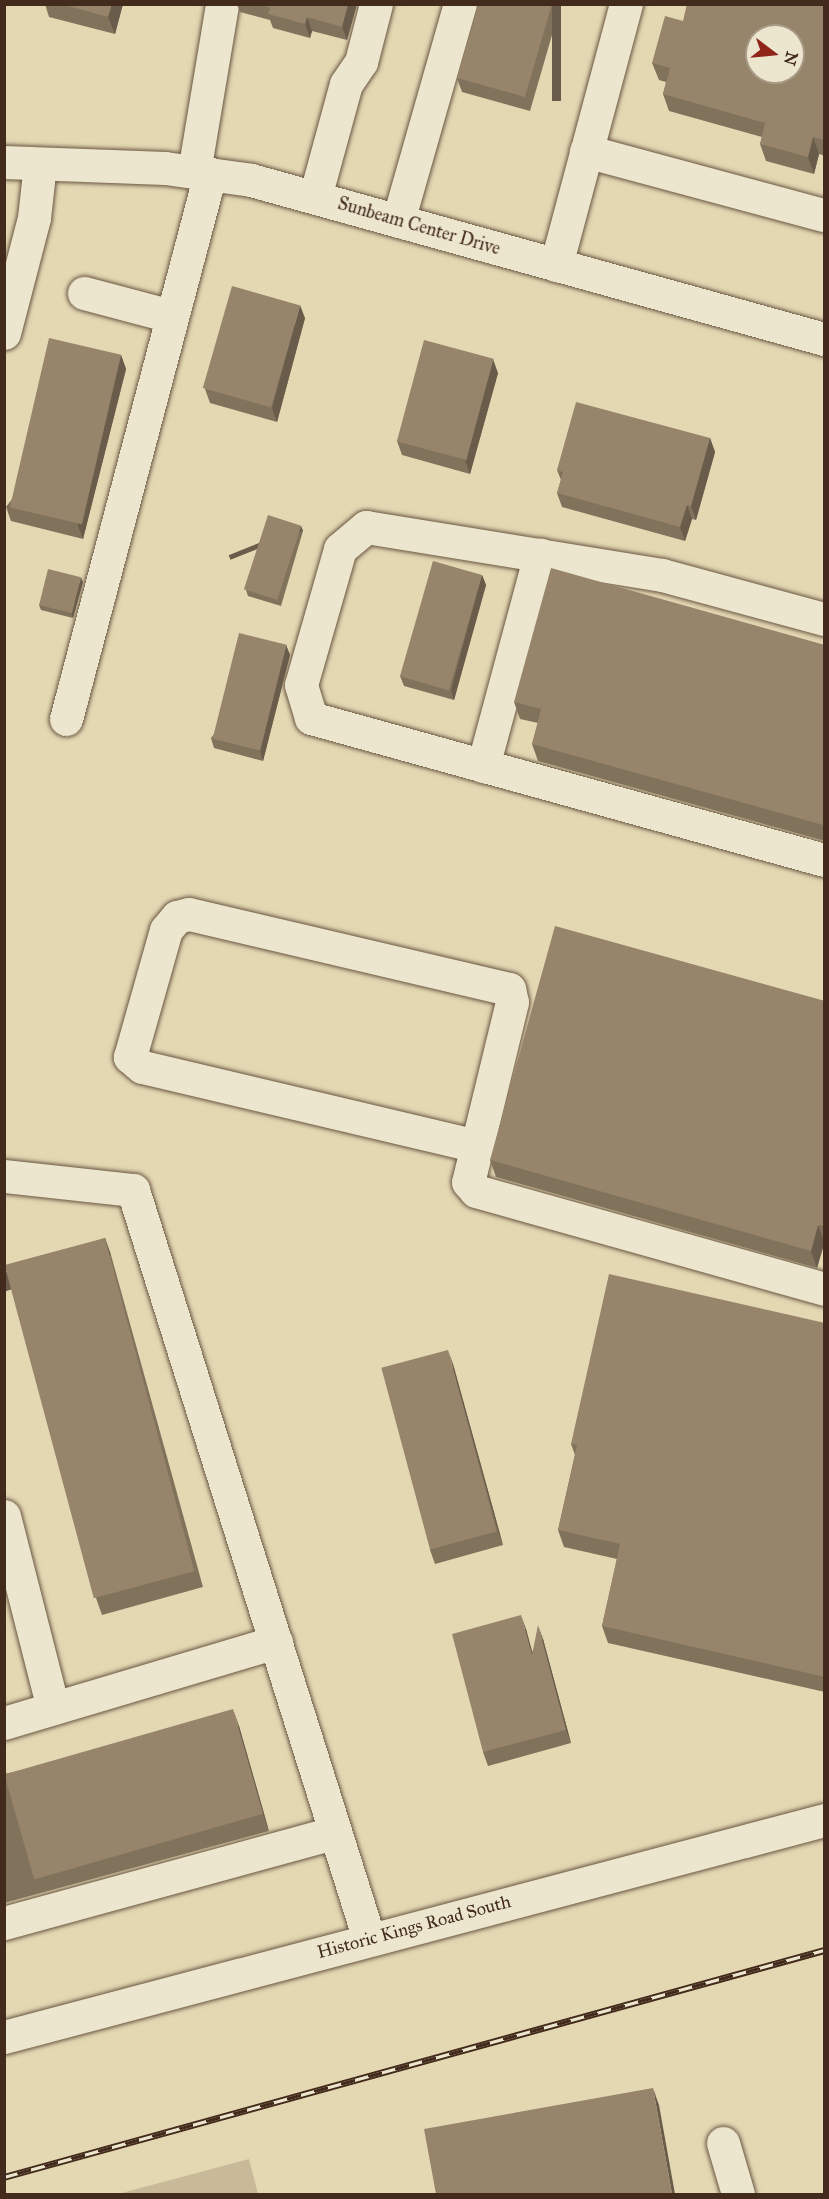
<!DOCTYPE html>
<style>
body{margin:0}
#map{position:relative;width:829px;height:2199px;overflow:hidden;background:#e4d8b3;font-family:"IM FELL Great Primer",serif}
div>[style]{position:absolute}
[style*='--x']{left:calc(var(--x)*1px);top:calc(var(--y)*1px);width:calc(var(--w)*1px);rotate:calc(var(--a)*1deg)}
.green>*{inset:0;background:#c8ba99}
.roads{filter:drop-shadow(0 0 2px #6a5642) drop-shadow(0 0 2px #6a5642)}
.minor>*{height:33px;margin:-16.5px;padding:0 16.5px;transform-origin:16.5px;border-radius:16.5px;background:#ede6ce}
.rail>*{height:7px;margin-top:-3.5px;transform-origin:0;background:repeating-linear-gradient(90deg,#ede6ce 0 14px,#422a1c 0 28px);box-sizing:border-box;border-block:2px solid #422a1c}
.wall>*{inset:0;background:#81725c}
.shaded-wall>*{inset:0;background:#695c4b;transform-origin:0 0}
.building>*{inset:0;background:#96846b;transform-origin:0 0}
span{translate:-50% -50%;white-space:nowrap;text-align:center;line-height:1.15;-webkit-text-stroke:4.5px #ede6ce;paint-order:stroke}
.street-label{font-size:18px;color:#422a1c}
.frame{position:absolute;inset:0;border:6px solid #422a1c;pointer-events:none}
.north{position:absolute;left:745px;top:24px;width:60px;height:60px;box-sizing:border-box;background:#ede6ce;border:2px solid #a99b87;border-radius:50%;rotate:106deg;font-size:16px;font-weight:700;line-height:24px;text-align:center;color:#422a1c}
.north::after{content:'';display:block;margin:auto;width:21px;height:27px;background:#8f2418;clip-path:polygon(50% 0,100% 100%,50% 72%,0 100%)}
</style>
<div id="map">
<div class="green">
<i style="clip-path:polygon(249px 2159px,258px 2194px,118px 2194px)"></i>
</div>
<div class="roads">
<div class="minor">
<i style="--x:586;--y:151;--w:246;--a:15.1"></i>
<i style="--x:4;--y:162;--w:161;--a:2.1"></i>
<i style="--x:165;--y:168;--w:87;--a:7.9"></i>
<i style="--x:251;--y:180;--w:595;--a:15.51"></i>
<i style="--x:194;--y:172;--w:170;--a:-80.5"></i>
<i style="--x:315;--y:197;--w:117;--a:-74.7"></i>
<i style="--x:346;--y:84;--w:27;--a:-56"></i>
<i style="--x:361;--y:62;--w:60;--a:-75.5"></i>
<i style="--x:398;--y:221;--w:226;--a:-74.1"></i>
<i style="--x:556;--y:265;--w:270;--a:-75"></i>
<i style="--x:84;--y:293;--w:90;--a:14.8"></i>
<i style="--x:4;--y:333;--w:119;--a:-75.4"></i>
<i style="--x:34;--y:218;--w:54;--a:-83.7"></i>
<i style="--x:824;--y:619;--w:168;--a:-164.8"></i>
<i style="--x:662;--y:575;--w:300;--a:-170.8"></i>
<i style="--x:366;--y:527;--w:34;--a:140"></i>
<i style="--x:340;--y:549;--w:141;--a:106"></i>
<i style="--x:301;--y:685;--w:34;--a:73"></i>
<i style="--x:311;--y:718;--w:532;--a:15.47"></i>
<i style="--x:66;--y:719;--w:564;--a:-75.2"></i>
<i style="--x:483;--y:766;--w:219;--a:-74.9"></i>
<i style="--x:477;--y:1146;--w:344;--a:-166.7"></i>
<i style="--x:142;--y:1067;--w:16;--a:-140"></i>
<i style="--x:130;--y:1057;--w:132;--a:-74.2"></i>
<i style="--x:166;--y:930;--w:17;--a:-50"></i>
<i style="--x:177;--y:917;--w:12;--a:-14"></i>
<i style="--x:189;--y:914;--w:329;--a:13.2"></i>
<i style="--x:509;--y:989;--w:13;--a:77"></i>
<i style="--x:512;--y:1002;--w:185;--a:103.7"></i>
<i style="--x:468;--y:1182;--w:12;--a:48"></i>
<i style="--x:476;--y:1191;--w:362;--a:15.7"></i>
<i style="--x:4;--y:1176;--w:130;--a:6.2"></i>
<i style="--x:133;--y:1190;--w:785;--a:72.51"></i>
<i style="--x:4;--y:1516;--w:198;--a:75.7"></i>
<i style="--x:4;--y:1723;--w:284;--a:-16.6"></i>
<i style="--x:4;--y:1923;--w:341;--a:-15.3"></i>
<i style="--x:4;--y:2037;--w:848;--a:-14.82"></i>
<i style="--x:723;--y:2143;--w:53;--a:73.6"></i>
</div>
</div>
<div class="rail">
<i style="--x:4;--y:2177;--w:851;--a:-15.47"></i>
</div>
<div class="wall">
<i style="clip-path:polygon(45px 4px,123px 4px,115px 34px,49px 17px)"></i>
<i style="clip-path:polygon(237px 4px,357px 4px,347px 40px,312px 31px,310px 38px,273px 28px,270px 20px,240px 12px)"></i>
<i style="clip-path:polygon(479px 4px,561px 4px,530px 111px,462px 92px,457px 78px)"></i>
<i style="clip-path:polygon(825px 4px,825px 156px,819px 154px,814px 174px,766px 161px,760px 144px,762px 137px,669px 111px,663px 94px,666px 82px,659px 80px,652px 63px,683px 21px)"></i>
<i style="clip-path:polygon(305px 318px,277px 422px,210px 403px,205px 389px)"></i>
<i style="clip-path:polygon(121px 355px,126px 369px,83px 539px,11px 521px,6px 507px)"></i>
<i style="clip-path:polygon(498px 373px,470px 474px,402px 455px,397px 441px)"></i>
<i style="clip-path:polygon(710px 438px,715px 452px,696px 520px,692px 519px,685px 541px,562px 507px,557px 493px,561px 480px,557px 470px)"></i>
<i style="clip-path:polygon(301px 526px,303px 531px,281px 606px,248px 596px,246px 590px)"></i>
<i style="clip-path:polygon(482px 575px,486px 585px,454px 700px,404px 686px,400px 676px)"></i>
<i style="clip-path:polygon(83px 582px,73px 618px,41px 610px,39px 605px)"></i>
<i style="clip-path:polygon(286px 645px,290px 655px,263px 761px,214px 748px,211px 738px)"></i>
<i style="clip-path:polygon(825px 645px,825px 841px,538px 761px,532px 744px,538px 723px,520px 719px,514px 702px)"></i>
<i style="clip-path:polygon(825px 1001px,825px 1242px,817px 1268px,496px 1177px,490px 1160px)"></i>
<i style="clip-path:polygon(105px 1238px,111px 1255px,203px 1587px,102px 1615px,96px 1598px)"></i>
<i style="clip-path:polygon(825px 1323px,825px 1692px,608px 1643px,602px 1626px,617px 1559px,564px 1547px,558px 1530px,575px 1455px,571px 1444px)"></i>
<i style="clip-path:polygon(453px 1364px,503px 1545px,435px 1564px,430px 1550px)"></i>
<i style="clip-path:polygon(526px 1629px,532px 1652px,543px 1639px,571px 1743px,488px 1766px,483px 1752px)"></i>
<i style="clip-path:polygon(239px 1726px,269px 1831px,4px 1903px,4px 1774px)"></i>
</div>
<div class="shaded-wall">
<i style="clip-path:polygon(112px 4px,123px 4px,115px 34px,108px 17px)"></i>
<i style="clip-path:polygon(348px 4px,357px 4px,347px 40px,342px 27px)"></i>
<i style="left:552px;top:4px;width:9px;height:97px"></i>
<i style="clip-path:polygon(307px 17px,312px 31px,310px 38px,305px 24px)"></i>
<i style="clip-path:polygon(813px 137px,819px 154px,814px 174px,808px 157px)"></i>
<i style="clip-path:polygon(300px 305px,305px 318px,277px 422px,272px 408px)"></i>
<i style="clip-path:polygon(121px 355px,126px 369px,83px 539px,78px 526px)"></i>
<i style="clip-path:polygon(493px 359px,498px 373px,470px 474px,465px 460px)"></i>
<i style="clip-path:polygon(710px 438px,715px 452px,696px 520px,691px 506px)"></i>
<i style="clip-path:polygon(687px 505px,692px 519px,685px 541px,680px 527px)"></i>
<i style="left:301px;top:526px;width:5px;height:78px;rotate:68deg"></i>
<i style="clip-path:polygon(482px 575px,486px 585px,454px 700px,451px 690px)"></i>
<i style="clip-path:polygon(81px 577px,83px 582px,73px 618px,71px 613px)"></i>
<i style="clip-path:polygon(286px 645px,290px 655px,263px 761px,260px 751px)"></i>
<i style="clip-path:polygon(818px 1225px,824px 1242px,817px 1268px,811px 1251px)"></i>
<i style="left:105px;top:1238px;width:18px;height:345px;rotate:71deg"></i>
<i style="clip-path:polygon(448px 1350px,453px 1364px,503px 1545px,498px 1531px)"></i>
<i style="clip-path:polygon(521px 1615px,526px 1629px,537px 1669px,532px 1655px)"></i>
<i style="clip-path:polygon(538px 1625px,543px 1639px,571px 1743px,566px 1730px)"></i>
<i style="clip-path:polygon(233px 1709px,239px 1726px,269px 1831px,263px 1814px)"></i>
<i style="clip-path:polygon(653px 2088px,659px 2105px,675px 2194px,672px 2194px)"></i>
</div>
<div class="building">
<i style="clip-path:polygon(61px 4px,112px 4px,108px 17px)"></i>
<i style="clip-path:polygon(258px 4px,348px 4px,342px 27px,307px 17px,305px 24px,268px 14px,270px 8px)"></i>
<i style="clip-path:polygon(479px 4px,552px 4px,525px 97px,457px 78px)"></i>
<i style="clip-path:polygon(evenodd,687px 4px,825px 4px,825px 140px,813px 137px,808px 157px,760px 144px,765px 123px,663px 94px,670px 68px,652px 63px,665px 16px,683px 21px,687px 4px,757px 36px,793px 36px,793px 72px,757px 72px,757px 36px)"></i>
<i style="left:232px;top:286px;width:71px;height:106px;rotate:16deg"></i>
<i style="left:49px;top:338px;width:74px;height:174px;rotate:13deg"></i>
<i style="left:424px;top:340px;width:72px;height:105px;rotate:15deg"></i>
<i style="clip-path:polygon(576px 402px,710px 438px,691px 506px,687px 505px,680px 527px,557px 493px,563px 472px,557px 470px)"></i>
<i style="left:268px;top:515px;width:35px;height:78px;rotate:18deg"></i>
<i style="left:433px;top:561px;width:51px;height:120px;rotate:16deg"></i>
<i style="clip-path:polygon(551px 568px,825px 645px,825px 826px,823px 825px,532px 744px,541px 709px,514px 702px)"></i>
<i style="left:48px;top:569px;width:34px;height:37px;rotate:14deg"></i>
<i style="left:239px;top:633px;width:49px;height:109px;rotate:14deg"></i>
<i style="clip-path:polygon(555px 926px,825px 1001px,825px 1226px,818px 1225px,811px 1251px,490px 1160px)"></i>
<i style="left:105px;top:1238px;width:345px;height:104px;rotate:75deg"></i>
<i style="clip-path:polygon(609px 1274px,825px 1323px,825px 1677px,602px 1626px,620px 1544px,558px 1530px,577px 1445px,571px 1444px)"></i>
<i style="left:448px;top:1350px;width:188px;height:69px;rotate:75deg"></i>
<i style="clip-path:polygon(521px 1615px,532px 1655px,538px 1625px,566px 1730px,483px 1752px,452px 1634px)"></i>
<i style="left:233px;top:1709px;width:109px;height:238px;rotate:74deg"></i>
<i style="clip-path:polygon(653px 2088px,672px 2194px,436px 2194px,424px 2129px)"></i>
</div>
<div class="street-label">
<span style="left:419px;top:226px;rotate:16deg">Sunbeam Center Drive</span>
<span style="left:414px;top:1927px;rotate:-15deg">Historic Kings Road South</span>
</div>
<div class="frame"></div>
<div class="north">N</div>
</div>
